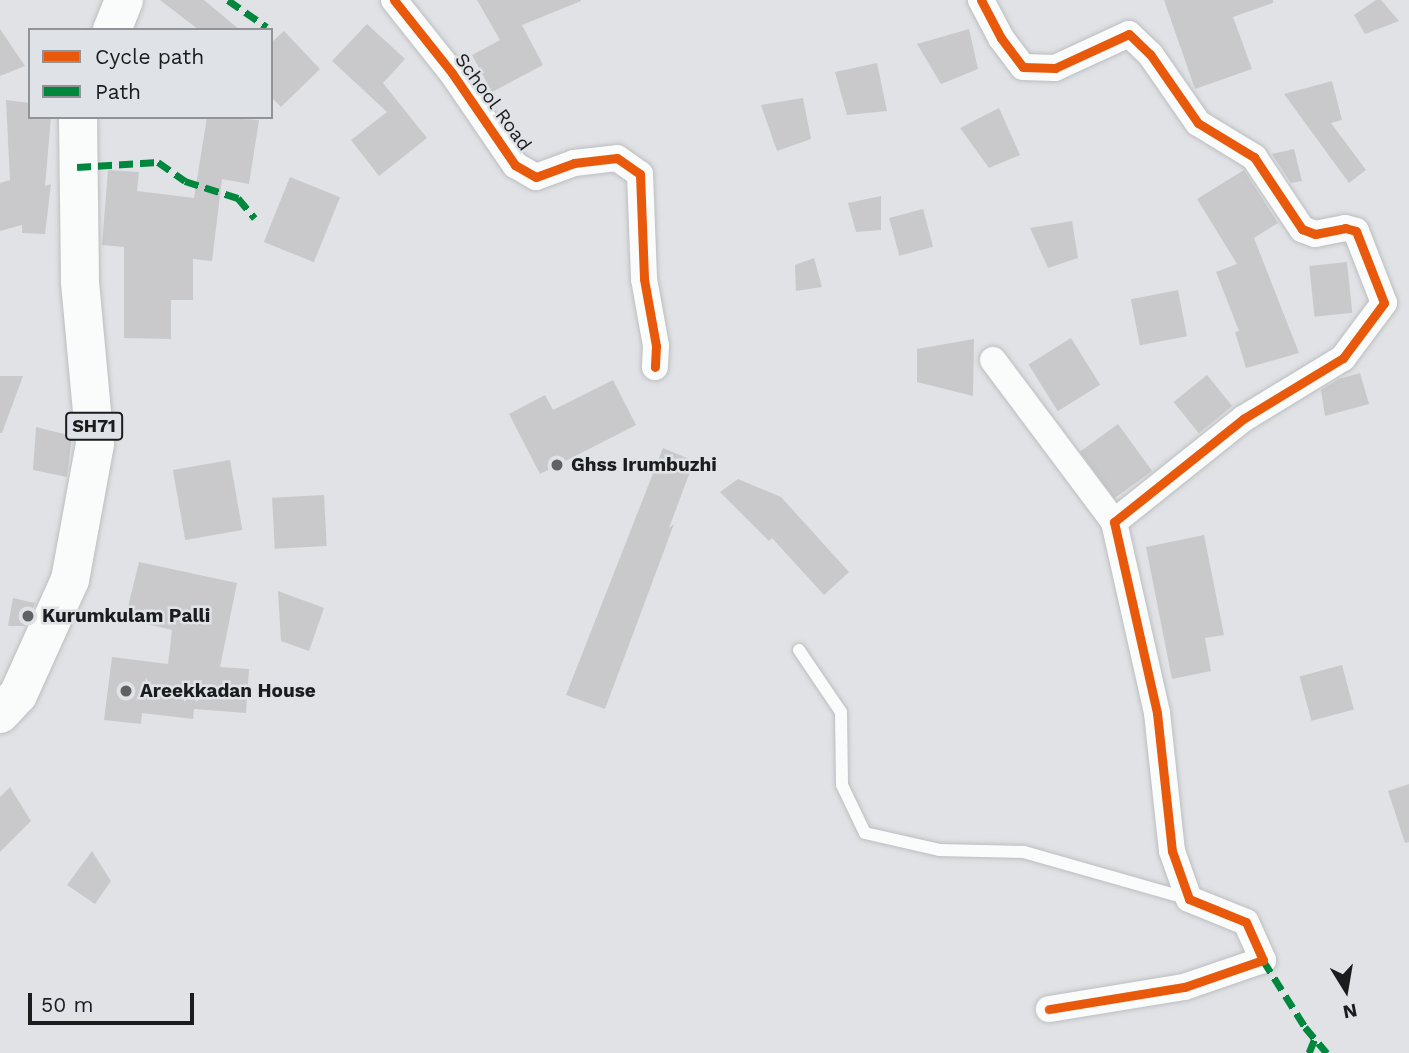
<!DOCTYPE html>
<style>
body{margin:0}
#map{position:relative;width:1409px;height:1053px;overflow:hidden;background:#e0e2e5;font-family:"Work Sans",sans-serif}
div>[style]{position:absolute}
[style*='--x']{left:calc(var(--x)*1px);top:calc(var(--y)*1px);width:calc(var(--w)*1px);rotate:calc(var(--a)*1deg)}
.building>*{inset:0;background:#c9c9cb;transform-origin:0 0}
.roads{filter:drop-shadow(0 0 2px #bcbec0) drop-shadow(0 0 2px #bcbec0)}
.lane>*{height:12px;margin:-6px;padding:0 6px;transform-origin:6px;border-radius:6px;background:#fafbfb}
.street>*{height:26px;margin:-13px;padding:0 13px;transform-origin:13px;border-radius:13px;background:#fafbfb}
.primary>*{height:38px;margin:-19px;padding:0 19px;transform-origin:19px;border-radius:19px;background:#fafbfb}
.quiet>*{height:7px;margin-top:-3.5px;transform-origin:0;background:repeating-linear-gradient(90deg,#00873e 0 14px,transparent 0 21px)}
.cycleway>*{height:9px;margin:-4.5px;padding:0 4.5px;transform-origin:4.5px;border-radius:4.5px;background:#e8590c}
.dots>*{width:19px;height:19px;translate:-50% -50%;box-sizing:border-box;border:4px solid #dfe2e6;border-radius:50%}
span{translate:-50% -50%;white-space:nowrap;text-align:center;line-height:1.15;-webkit-text-stroke:5px #dfe2e6;paint-order:stroke}
.shield-label span{padding:2px 5px;background:#dfe2e6;border:2px solid;border-radius:5px;-webkit-text-stroke-width:0}
.shield-label{font-size:18px;color:#1b1c1d;font-weight:700}
.street-label{font-size:19px;color:#1b1c1d}
.poi-label{font-size:19px;color:#1b1c1d;font-weight:700}
.left{translate:0 -50%;text-align:left}
.legend{position:absolute;left:28px;top:28px;width:245px;height:91px;box-sizing:border-box;background:#dfe2e6;border:2px solid #919396;margin:0;padding:9px 12px;list-style:none;font-size:21px;color:#1b1c1d}
.legend li{display:flex;align-items:center;gap:14px;height:35px}
.legend b{width:35px;border:2px solid #919396}
.north{position:absolute;left:1311px;top:955px;width:70px;height:70px;-webkit-text-stroke:5px #dfe2e6;paint-order:stroke;rotate:169deg;font-size:19px;font-weight:700;line-height:28px;text-align:center;color:#1b1c1d}
.north::after{content:'';display:block;margin:auto;width:24px;height:32px;background:#1b1c1d;clip-path:polygon(50% 0,100% 100%,50% 72%,0 100%)}
.scale{position:absolute;left:28px;top:993px;width:166px;height:32px;box-sizing:border-box;border:4px solid #1b1c1d;border-top:0;padding-left:9px;font-size:21px;line-height:24px;white-space:nowrap;color:#1b1c1d;-webkit-text-stroke:5px #dfe2e6;paint-order:stroke}
</style>
<div id="map">
<div class="building">
<i style="clip-path:polygon(160px 0,204px 0,240px 30px,199px 30px)"></i>
<i style="clip-path:polygon(477px 0,581px 0,581px 1px,522px 25px,543px 65px,492px 92px,472px 55px,500px 40px)"></i>
<i style="clip-path:polygon(1164px 0,1273px 0,1273px 3px,1233px 17px,1252px 69px,1195px 89px)"></i>
<i style="clip-path:polygon(1376px 0,1381px 0,1399px 21px,1365px 34px,1354px 15px)"></i>
<i style="clip-path:polygon(367px 24px,405px 59px,383px 83px,427px 138px,379px 176px,351px 140px,387px 112px,332px 61px)"></i>
<i style="clip-path:polygon(0 29px,25px 66px,0 76px)"></i>
<i style="clip-path:polygon(969px 29px,978px 69px,941px 84px,917px 44px)"></i>
<i style="clip-path:polygon(284px 31px,320px 69px,281px 107px,271px 97px,271px 43px)"></i>
<i style="clip-path:polygon(877px 63px,887px 111px,847px 115px,835px 72px)"></i>
<i style="clip-path:polygon(1332px 81px,1342px 120px,1331px 123px,1366px 170px,1349px 183px,1284px 94px)"></i>
<i style="clip-path:polygon(803px 98px,811px 139px,777px 151px,761px 105px)"></i>
<i style="clip-path:polygon(6px 100px,30px 103px,30px 117px,51px 117px,45px 186px,51px 184px,45px 234px,22px 233px,22px 225px,0 231px,0 183px,10px 180px)"></i>
<i style="clip-path:polygon(999px 108px,1020px 155px,989px 168px,960px 128px)"></i>
<i style="clip-path:polygon(207px 117px,259px 120px,249px 184px,222px 179px,212px 261px,193px 259px,193px 300px,171px 300px,171px 339px,124px 338px,124px 247px,102px 245px,108px 170px,139px 172px,137px 191px,194px 198px)"></i>
<i style="clip-path:polygon(1294px 149px,1302px 181px,1291px 183px,1272px 154px)"></i>
<i style="clip-path:polygon(1244px 170px,1278px 223px,1254px 238px,1299px 353px,1246px 368px,1235px 332px,1239px 331px,1216px 272px,1237px 264px,1197px 199px)"></i>
<i style="left:290px;top:177px;width:54px;height:70px;rotate:22deg"></i>
<i style="clip-path:polygon(881px 196px,881px 230px,856px 232px,848px 203px)"></i>
<i style="left:923px;top:209px;width:39px;height:35px;rotate:75deg"></i>
<i style="clip-path:polygon(1072px 221px,1078px 258px,1048px 268px,1030px 228px)"></i>
<i style="clip-path:polygon(814px 258px,822px 287px,796px 291px,795px 265px)"></i>
<i style="left:1347px;top:262px;width:51px;height:38px;rotate:84deg"></i>
<i style="left:1178px;top:290px;width:47px;height:48px;rotate:79deg"></i>
<i style="left:1071px;top:338px;width:55px;height:50px;rotate:58deg"></i>
<i style="clip-path:polygon(974px 339px,973px 396px,917px 382px,917px 349px)"></i>
<i style="clip-path:polygon(1360px 373px,1369px 404px,1325px 416px,1321px 390px,1339px 379px)"></i>
<i style="left:1207px;top:375px;width:40px;height:43px;rotate:51deg"></i>
<i style="clip-path:polygon(0 376px,23px 376px,2px 433px,0 433px)"></i>
<i style="clip-path:polygon(613px 380px,636px 425px,540px 474px,509px 414px,545px 395px,553px 410px)"></i>
<i style="left:1118px;top:424px;width:58px;height:47px;rotate:54deg"></i>
<i style="clip-path:polygon(36px 427px,72px 436px,67px 477px,33px 470px)"></i>
<i style="clip-path:polygon(663px 448px,694px 461px,669px 528px,674px 524px,605px 709px,566px 695px)"></i>
<i style="left:230px;top:460px;width:71px;height:58px;rotate:80deg"></i>
<i style="clip-path:polygon(738px 479px,781px 497px,849px 572px,824px 595px,772px 538px,769px 541px,720px 492px)"></i>
<i style="left:324px;top:495px;width:51px;height:52px;rotate:87deg"></i>
<i style="clip-path:polygon(1204px 535px,1224px 635px,1205px 638px,1211px 671px,1172px 679px,1146px 547px)"></i>
<i style="clip-path:polygon(139px 562px,237px 583px,220px 667px,249px 669px,246px 713px,194px 709px,193px 719px,142px 713px,141px 724px,104px 720px,112px 657px,168px 664px,172px 630px,125px 619px)"></i>
<i style="clip-path:polygon(278px 591px,324px 608px,309px 651px,281px 641px)"></i>
<i style="clip-path:polygon(13px 598px,35px 603px,25px 626px,8px 626px)"></i>
<i style="left:1342px;top:665px;width:46px;height:44px;rotate:75deg"></i>
<i style="clip-path:polygon(1409px 784px,1409px 842px,1405px 843px,1388px 791px)"></i>
<i style="clip-path:polygon(10px 787px,31px 821px,0 852px,0 797px)"></i>
<i style="clip-path:polygon(92px 851px,111px 881px,95px 904px,67px 885px)"></i>
</div>
<div class="roads">
<div class="lane">
<i style="--x:799;--y:650;--w:75;--a:55.9"></i>
<i style="--x:841;--y:712;--w:73;--a:89.2"></i>
<i style="--x:842;--y:785;--w:53;--a:64.4"></i>
<i style="--x:865;--y:833;--w:76;--a:12.9"></i>
<i style="--x:939;--y:850;--w:85;--a:1.3"></i>
<i style="--x:1024;--y:852;--w:172;--a:15.9"></i>
</div>
<div class="street">
<i style="--x:394;--y:0;--w:93;--a:51.5"></i>
<i style="--x:452;--y:73;--w:112;--a:55.6"></i>
<i style="--x:515;--y:165;--w:24;--a:30"></i>
<i style="--x:536;--y:177;--w:40;--a:-20.2"></i>
<i style="--x:574;--y:163;--w:43;--a:-6.6"></i>
<i style="--x:617;--y:158;--w:28;--a:35"></i>
<i style="--x:640;--y:174;--w:105;--a:87.8"></i>
<i style="--x:644;--y:279;--w:68;--a:79.8"></i>
<i style="--x:656;--y:346;--w:21;--a:93"></i>
<i style="--x:981;--y:0;--w:43;--a:62.2"></i>
<i style="--x:1001;--y:38;--w:36;--a:53"></i>
<i style="--x:1023;--y:67;--w:32;--a:2"></i>
<i style="--x:1055;--y:68;--w:81;--a:-24.7"></i>
<i style="--x:1129;--y:34;--w:29;--a:44"></i>
<i style="--x:1150;--y:54;--w:84;--a:55.2"></i>
<i style="--x:1198;--y:123;--w:66;--a:31.3"></i>
<i style="--x:1254;--y:157;--w:87;--a:56.3"></i>
<i style="--x:1302;--y:229;--w:14;--a:21"></i>
<i style="--x:1315;--y:234;--w:31;--a:-11"></i>
<i style="--x:1345;--y:228;--w:11;--a:15"></i>
<i style="--x:1356;--y:231;--w:77;--a:68.7"></i>
<i style="--x:1384;--y:303;--w:69;--a:126.7"></i>
<i style="--x:1343;--y:358;--w:117;--a:148.6"></i>
<i style="--x:1243;--y:419;--w:165;--a:141.4"></i>
<i style="--x:1114;--y:522;--w:196;--a:77.3"></i>
<i style="--x:1157;--y:713;--w:139;--a:83.8"></i>
<i style="--x:1172;--y:851;--w:51;--a:70.5"></i>
<i style="--x:1189;--y:899;--w:61;--a:22"></i>
<i style="--x:1246;--y:922;--w:42;--a:65.9"></i>
<i style="--x:1263;--y:960;--w:83;--a:161.1"></i>
<i style="--x:1184;--y:987;--w:137;--a:170.7"></i>
<i style="--x:993;--y:360;--w:202;--a:53.2"></i>
</div>
<div class="primary">
<i style="--x:112;--y:30;--w:32;--a:-68"></i>
<i style="--x:0;--y:714;--w:26;--a:-47"></i>
<i style="--x:18;--y:695;--w:126;--a:-65.7"></i>
<i style="--x:70;--y:580;--w:138;--a:-79.6"></i>
<i style="--x:95;--y:444;--w:164;--a:-95.3"></i>
<i style="--x:80;--y:281;--w:164;--a:-90.7"></i>
</div>
</div>
<div class="quiet">
<i style="--x:228;--y:0;--w:47;--a:34.7"></i>
<i style="--x:77;--y:167;--w:81;--a:-3.5"></i>
<i style="--x:158;--y:162;--w:33;--a:35"></i>
<i style="--x:185;--y:181;--w:56;--a:17.8"></i>
<i style="--x:238;--y:198;--w:26;--a:50"></i>
<i style="--x:1263;--y:960;--w:79;--a:57.9"></i>
<i style="--x:1305;--y:1027;--w:34;--a:50"></i>
<i style="--x:1309;--y:1053;--w:16;--a:-68"></i>
</div>
<div class="cycleway">
<i style="--x:394;--y:0;--w:93;--a:51.5"></i>
<i style="--x:452;--y:73;--w:112;--a:55.6"></i>
<i style="--x:515;--y:165;--w:24;--a:30"></i>
<i style="--x:536;--y:177;--w:40;--a:-20.2"></i>
<i style="--x:574;--y:163;--w:43;--a:-6.6"></i>
<i style="--x:617;--y:158;--w:28;--a:35"></i>
<i style="--x:640;--y:174;--w:105;--a:87.8"></i>
<i style="--x:644;--y:279;--w:68;--a:79.8"></i>
<i style="--x:656;--y:346;--w:21;--a:93"></i>
<i style="--x:981;--y:0;--w:43;--a:62.2"></i>
<i style="--x:1001;--y:38;--w:36;--a:53"></i>
<i style="--x:1023;--y:67;--w:32;--a:2"></i>
<i style="--x:1055;--y:68;--w:81;--a:-24.7"></i>
<i style="--x:1129;--y:34;--w:29;--a:44"></i>
<i style="--x:1150;--y:54;--w:84;--a:55.2"></i>
<i style="--x:1198;--y:123;--w:66;--a:31.3"></i>
<i style="--x:1254;--y:157;--w:87;--a:56.3"></i>
<i style="--x:1302;--y:229;--w:14;--a:21"></i>
<i style="--x:1315;--y:234;--w:31;--a:-11"></i>
<i style="--x:1345;--y:228;--w:11;--a:15"></i>
<i style="--x:1356;--y:231;--w:77;--a:68.7"></i>
<i style="--x:1384;--y:303;--w:69;--a:126.7"></i>
<i style="--x:1343;--y:358;--w:117;--a:148.6"></i>
<i style="--x:1243;--y:419;--w:165;--a:141.4"></i>
<i style="--x:1114;--y:522;--w:196;--a:77.3"></i>
<i style="--x:1157;--y:713;--w:139;--a:83.8"></i>
<i style="--x:1172;--y:851;--w:51;--a:70.5"></i>
<i style="--x:1189;--y:899;--w:61;--a:22"></i>
<i style="--x:1246;--y:922;--w:42;--a:65.9"></i>
<i style="--x:1263;--y:960;--w:83;--a:161.1"></i>
<i style="--x:1184;--y:987;--w:137;--a:170.7"></i>
</div>
<div class="dots">
<i style="left:557px;top:465px;background:#606163"></i>
<i style="left:28px;top:616px;background:#606163"></i>
<i style="left:126px;top:691px;background:#606163"></i>
</div>
<div class="shield-label">
<span style="left:94px;top:426px">SH71</span>
</div>
<div class="street-label">
<span style="left:493px;top:102px;rotate:54deg">School Road</span>
</div>
<div class="poi-label">
<span class="left" style="left:571px;top:465px">Ghss Irumbuzhi</span>
<span class="left" style="left:42px;top:616px">Kurumkulam Palli</span>
<span class="left" style="left:140px;top:691px">Areekkadan House</span>
</div>
<ul class="legend">
<li><b style="height:9px;background:#e8590c"></b>Cycle path</li>
<li><b style="height:9px;background:#00873e"></b>Path</li>
</ul>
<div class="north">N</div>
<div class="scale">50 m</div>
</div>
